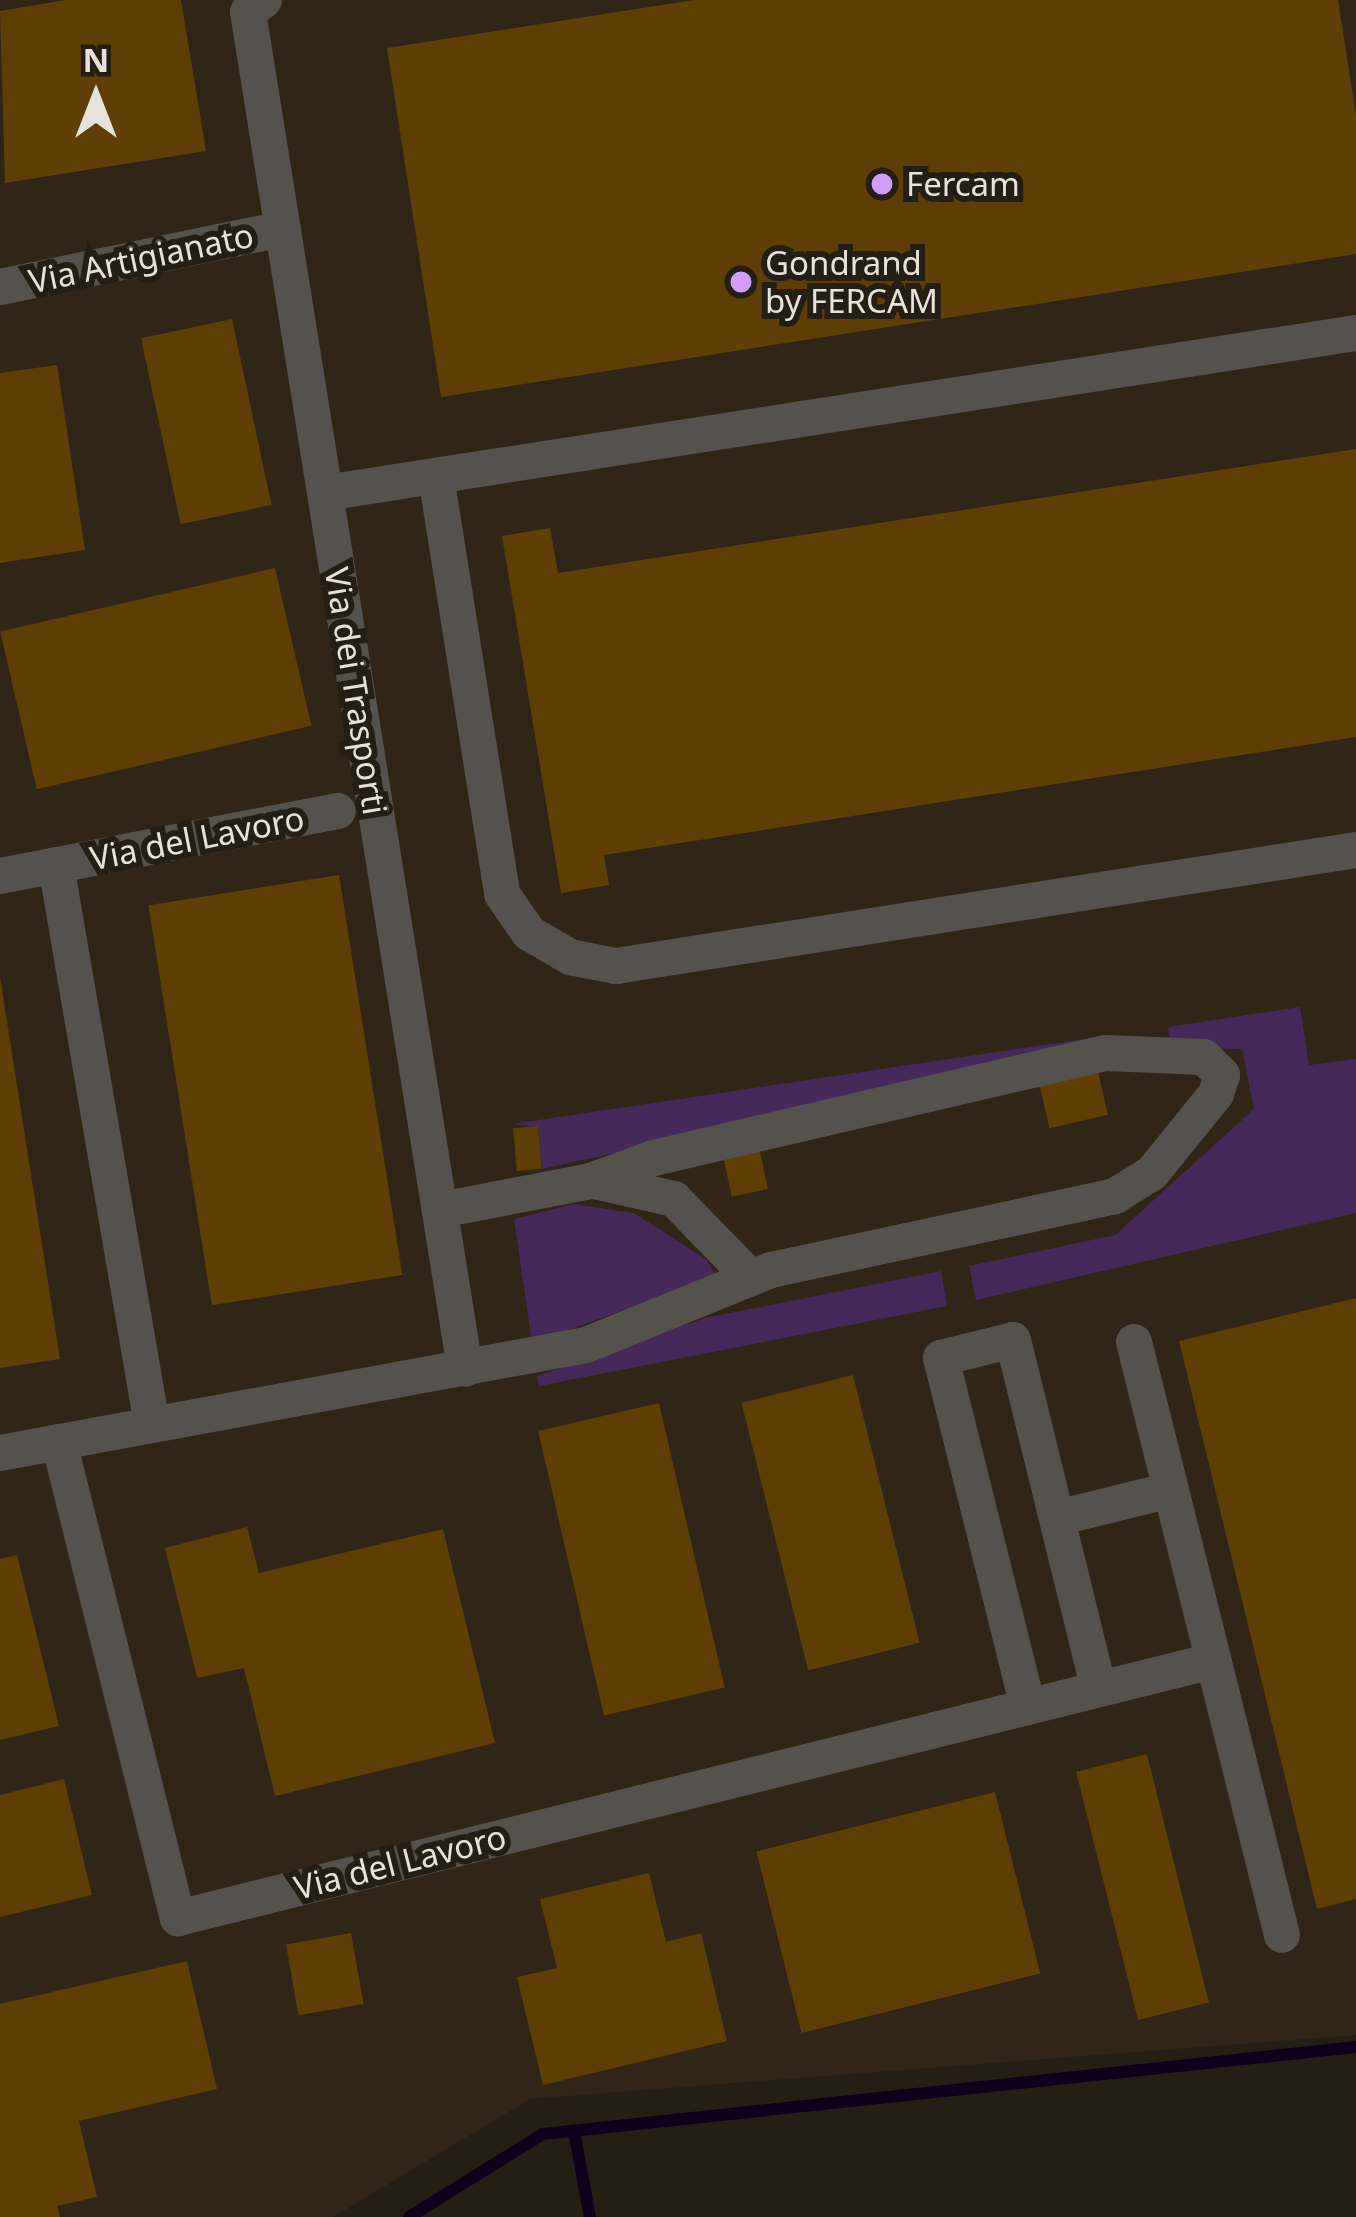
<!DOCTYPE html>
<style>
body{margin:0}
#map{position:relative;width:1356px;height:2217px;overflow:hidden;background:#251e14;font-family:"Noto Sans",sans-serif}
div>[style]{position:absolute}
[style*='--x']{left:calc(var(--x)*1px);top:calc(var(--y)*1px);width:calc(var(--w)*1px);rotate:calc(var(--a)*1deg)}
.built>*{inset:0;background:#302516}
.green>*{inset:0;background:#46295a}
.stream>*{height:12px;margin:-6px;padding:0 6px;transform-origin:6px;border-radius:6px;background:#0f001c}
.building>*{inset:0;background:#603f07;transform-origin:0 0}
.minor>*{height:36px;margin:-18px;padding:0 18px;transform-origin:18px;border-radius:18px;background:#55514c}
.dots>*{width:33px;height:33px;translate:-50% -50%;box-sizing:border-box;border:6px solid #251e14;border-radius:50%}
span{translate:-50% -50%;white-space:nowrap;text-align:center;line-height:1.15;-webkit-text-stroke:12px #251e14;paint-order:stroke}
.poi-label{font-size:33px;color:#e7e2db}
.left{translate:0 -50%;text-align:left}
.street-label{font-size:33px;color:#e7e2db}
.north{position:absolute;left:36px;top:36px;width:120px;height:120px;-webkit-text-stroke:9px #251e14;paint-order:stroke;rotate:0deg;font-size:33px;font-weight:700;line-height:48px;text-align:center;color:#e7e2db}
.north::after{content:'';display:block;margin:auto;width:42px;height:54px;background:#e7e2db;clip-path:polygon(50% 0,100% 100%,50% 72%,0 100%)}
</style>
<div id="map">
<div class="built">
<i style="clip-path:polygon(0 0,1356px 0,1356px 2035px,530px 2099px,333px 2217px,0 2217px)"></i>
</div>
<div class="green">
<i style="clip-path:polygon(1300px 1007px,1309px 1065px,1356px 1059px,1356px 1213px,976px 1300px,969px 1266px,1115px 1235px,1254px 1109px,1242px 1049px,1171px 1047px,1168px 1027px)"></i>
<i style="clip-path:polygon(1091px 1038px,1093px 1046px,542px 1169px,538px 1127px,512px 1124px)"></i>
<i style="clip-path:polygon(574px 1204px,634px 1213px,707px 1260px,716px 1277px,532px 1343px,514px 1219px)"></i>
<i style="clip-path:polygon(941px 1271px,947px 1306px,539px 1386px,537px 1376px,705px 1318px)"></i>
</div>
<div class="stream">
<i style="--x:574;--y:2131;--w:87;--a:79.5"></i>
<i style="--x:409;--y:2217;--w:158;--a:-31.8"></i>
<i style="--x:543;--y:2134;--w:818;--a:-6.11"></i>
</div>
<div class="building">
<i style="clip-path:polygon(66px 0,181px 0,206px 151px,5px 183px,0 11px)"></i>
<i style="clip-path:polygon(694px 0,1338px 0,1356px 115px,1356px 254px,441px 397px,387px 48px)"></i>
<i style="left:232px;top:319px;width:190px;height:93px;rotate:78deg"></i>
<i style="clip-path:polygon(57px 365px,85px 550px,0 563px,0 373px)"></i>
<i style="clip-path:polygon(1356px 449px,1356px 737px,604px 855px,609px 885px,561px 893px,502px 536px,550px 528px,558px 573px)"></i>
<i style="left:275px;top:568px;width:162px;height:282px;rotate:77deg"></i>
<i style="left:339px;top:875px;width:405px;height:193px;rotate:81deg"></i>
<i style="clip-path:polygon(0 977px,60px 1359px,0 1368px)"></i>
<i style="left:1098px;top:1072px;width:44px;height:60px;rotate:77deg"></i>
<i style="left:538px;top:1126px;width:43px;height:25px;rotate:85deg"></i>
<i style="left:759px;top:1147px;width:43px;height:37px;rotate:78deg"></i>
<i style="clip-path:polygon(1356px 1298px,1356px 1899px,1317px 1909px,1179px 1341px)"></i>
<i style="left:853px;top:1375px;width:276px;height:115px;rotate:76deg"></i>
<i style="left:659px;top:1403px;width:292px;height:124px;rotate:77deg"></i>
<i style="clip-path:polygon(247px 1527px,259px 1573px,443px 1529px,495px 1743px,275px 1796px,244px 1668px,197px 1678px,165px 1548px)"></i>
<i style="clip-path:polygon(17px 1555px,59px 1726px,0 1740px,0 1559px)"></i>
<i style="left:1147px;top:1754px;width:256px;height:73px;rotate:76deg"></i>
<i style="clip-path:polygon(64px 1779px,92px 1895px,0 1917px,0 1795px)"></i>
<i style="left:995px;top:1792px;width:187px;height:246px;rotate:76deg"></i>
<i style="clip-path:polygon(649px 1873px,666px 1942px,701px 1933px,727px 2041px,543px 2085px,517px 1977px,557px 1968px,540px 1899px)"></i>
<i style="left:351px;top:1933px;width:72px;height:66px;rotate:80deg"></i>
<i style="clip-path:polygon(187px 1961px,217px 2089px,79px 2121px,97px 2197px,57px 2206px,60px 2217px,0 2217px,0 2004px)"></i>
</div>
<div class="minor">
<i style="--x:264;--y:0;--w:20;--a:143"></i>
<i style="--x:248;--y:12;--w:1374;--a:80.91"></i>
<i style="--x:0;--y:287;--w:289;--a:-11.6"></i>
<i style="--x:436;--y:476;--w:423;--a:81"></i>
<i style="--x:502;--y:894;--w:47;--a:55.3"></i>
<i style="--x:529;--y:933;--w:48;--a:30.3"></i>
<i style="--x:570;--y:957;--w:47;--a:11.1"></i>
<i style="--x:616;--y:966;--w:749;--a:-8.91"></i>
<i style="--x:325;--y:493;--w:1043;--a:-8.82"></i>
<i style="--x:56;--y:865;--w:568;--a:80.27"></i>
<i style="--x:0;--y:876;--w:344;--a:-10.9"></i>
<i style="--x:594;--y:1181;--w:82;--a:12.7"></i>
<i style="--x:674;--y:1199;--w:109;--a:45.7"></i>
<i style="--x:1134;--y:1342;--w:611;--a:75.99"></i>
<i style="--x:59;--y:1442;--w:491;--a:76"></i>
<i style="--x:178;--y:1918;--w:1066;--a:-13.95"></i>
<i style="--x:0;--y:1453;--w:596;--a:-10.44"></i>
<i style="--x:586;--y:1345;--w:200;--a:-22.1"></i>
<i style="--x:771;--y:1270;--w:352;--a:-12.1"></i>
<i style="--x:1115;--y:1196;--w:44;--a:-31.9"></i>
<i style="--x:1152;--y:1173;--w:102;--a:-51"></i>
<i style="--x:1216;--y:1094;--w:20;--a:-72"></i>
<i style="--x:1222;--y:1075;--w:25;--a:-135"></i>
<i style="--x:1204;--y:1057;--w:99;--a:-177.7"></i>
<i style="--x:1105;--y:1053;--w:466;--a:166.9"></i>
<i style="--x:651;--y:1159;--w:64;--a:159.9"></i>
<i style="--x:591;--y:1181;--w:154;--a:169.1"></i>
<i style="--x:1057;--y:1518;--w:117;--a:-13.8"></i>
<i style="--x:1028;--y:1707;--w:360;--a:-104"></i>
<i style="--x:941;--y:1358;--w:74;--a:-14"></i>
<i style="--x:1013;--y:1340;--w:359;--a:76.2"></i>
</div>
<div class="dots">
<i style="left:882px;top:184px;background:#d39cfc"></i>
<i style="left:741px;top:282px;background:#d39cfc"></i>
</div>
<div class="poi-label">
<span class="left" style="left:906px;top:184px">Fercam</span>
<span class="left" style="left:765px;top:282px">Gondrand<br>by FERCAM</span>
</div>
<div class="street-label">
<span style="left:141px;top:258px;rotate:-12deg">Via Artigianato</span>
<span style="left:356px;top:691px;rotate:81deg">Via dei Trasporti</span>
<span style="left:197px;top:838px;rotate:-11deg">Via del Lavoro</span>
<span style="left:400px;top:1862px;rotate:-14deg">Via del Lavoro</span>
</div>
<div class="north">N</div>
</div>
